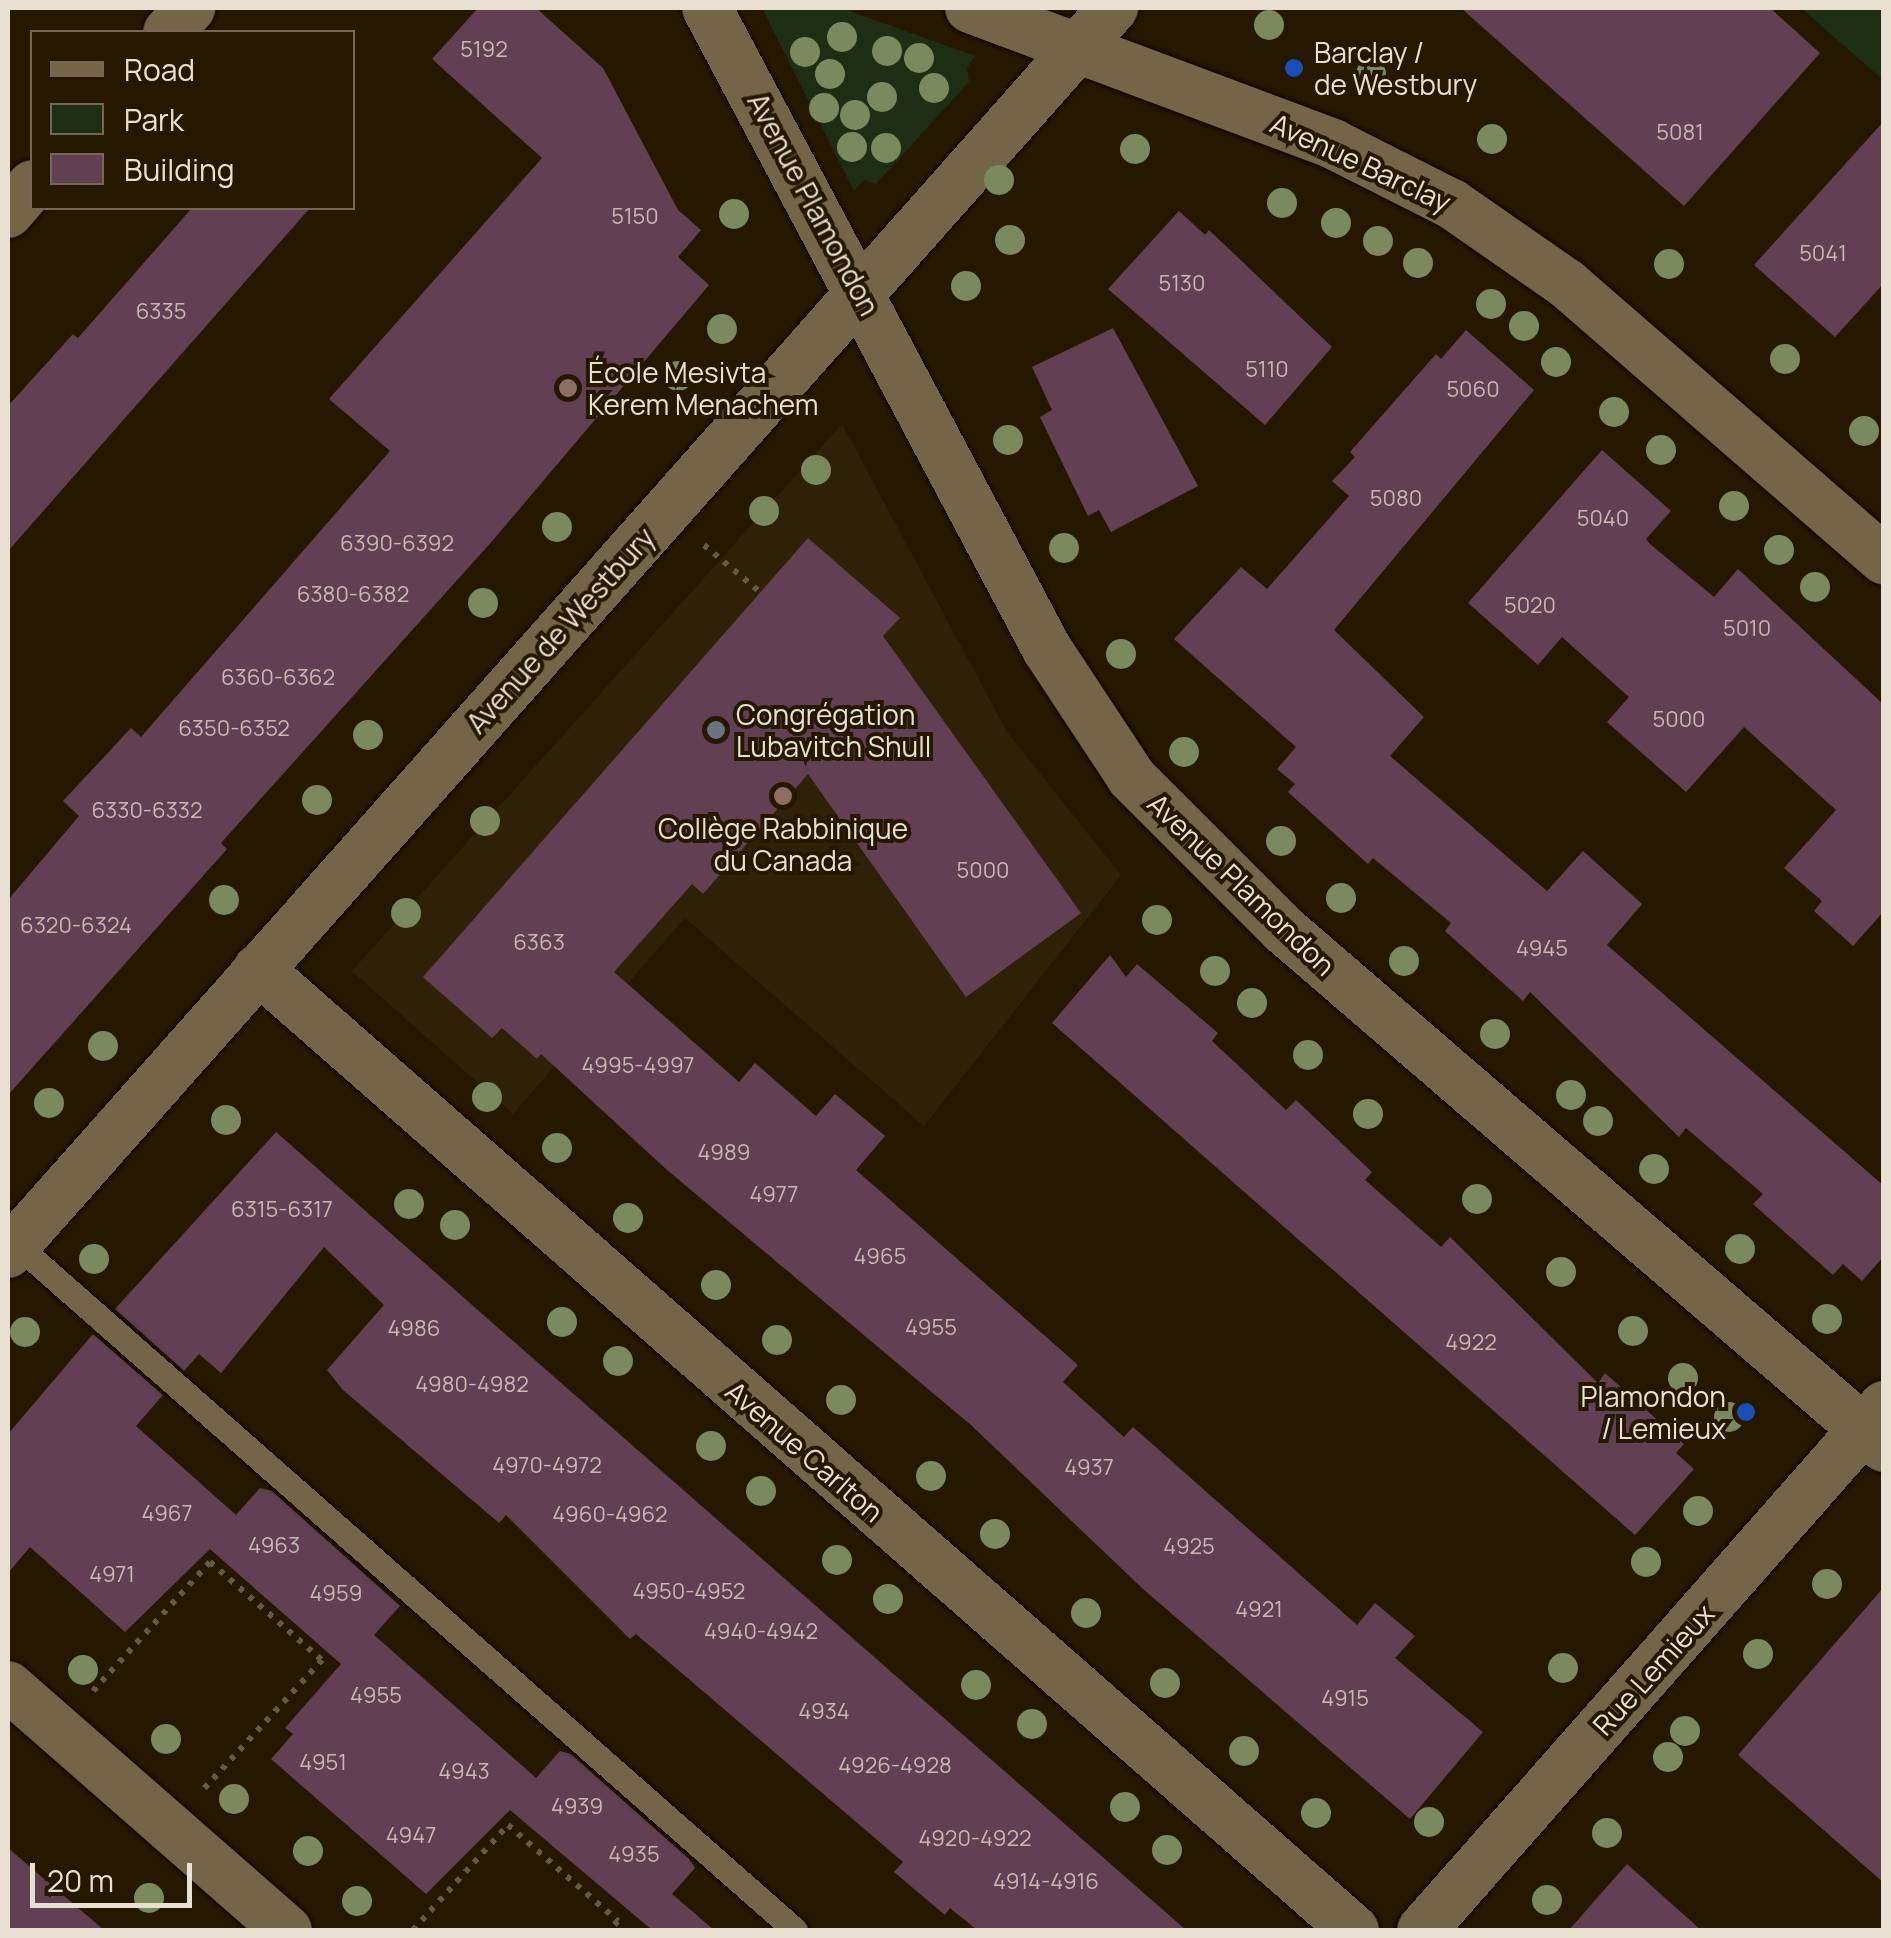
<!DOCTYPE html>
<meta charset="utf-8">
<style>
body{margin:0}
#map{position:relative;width:1891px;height:1938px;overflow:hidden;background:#261800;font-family:Manrope,sans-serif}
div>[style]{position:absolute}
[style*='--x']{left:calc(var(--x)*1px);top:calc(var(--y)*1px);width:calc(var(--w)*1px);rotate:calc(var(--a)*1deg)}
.built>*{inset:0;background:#2f2107}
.green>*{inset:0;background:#1d2e13}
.building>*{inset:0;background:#624053}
.path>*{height:6px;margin-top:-3px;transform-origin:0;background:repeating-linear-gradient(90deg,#665a45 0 5px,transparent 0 13px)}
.roads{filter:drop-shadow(0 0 2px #0e0400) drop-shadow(0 0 2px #0e0400)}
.lane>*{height:25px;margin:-12.5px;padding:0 12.5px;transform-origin:12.5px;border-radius:12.5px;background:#746448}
.street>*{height:50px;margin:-25px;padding:0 25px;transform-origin:25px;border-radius:25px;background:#746448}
.trees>*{width:30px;height:30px;margin:-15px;border-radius:50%;background:#7b895f}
.dots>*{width:28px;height:28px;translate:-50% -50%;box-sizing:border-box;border:5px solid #261800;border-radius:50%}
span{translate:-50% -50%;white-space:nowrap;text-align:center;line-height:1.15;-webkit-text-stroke:8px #261800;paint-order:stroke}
.number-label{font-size:22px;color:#c8b8b2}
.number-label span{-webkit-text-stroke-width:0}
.poi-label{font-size:28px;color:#eae0d1}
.left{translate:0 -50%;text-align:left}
.right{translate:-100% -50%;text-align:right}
.street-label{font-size:28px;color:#eae0d1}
.frame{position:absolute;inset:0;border:10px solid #eae0d1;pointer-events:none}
.legend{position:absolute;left:30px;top:30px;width:325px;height:180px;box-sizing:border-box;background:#261800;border:2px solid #746854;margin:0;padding:12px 18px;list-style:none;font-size:30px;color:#eae0d1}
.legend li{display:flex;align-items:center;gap:20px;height:50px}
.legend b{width:50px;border:2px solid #746854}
.scale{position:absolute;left:30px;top:1863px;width:162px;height:45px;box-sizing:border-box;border:5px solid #eae0d1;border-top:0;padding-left:12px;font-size:30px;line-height:35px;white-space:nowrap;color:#eae0d1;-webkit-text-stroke:8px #261800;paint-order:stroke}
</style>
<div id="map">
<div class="built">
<i style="clip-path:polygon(842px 424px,1007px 732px,1121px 875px,924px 1126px,685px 918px,513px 1114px,352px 971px)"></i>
</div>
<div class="green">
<i style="clip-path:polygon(762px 8px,841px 8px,975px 56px,967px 68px,969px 82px,876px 184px,864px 180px,854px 191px)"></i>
<i style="clip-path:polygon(1801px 8px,1883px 8px,1883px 80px)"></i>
</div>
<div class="building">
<i style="clip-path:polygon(478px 8px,536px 8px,603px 68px,678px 210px,701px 230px,678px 257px,709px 285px,494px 539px,221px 843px,227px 849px,8px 1095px,8px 900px,79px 816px,63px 801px,131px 728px,141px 737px,390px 451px,329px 399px,542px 158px,432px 59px)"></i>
<i style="clip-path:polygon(1461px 8px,1770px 8px,1820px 53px,1684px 206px)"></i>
<i style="clip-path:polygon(1884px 121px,1884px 283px,1835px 337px,1754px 265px)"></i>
<i style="clip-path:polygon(192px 208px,310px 208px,8px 551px,8px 406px,73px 334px,78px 338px)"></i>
<i style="clip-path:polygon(1179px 211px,1205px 235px,1209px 230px,1332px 347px,1265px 425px,1108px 289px)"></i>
<i style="clip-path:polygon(1113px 328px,1198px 486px,1111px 532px,1099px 510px,1088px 516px,1040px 417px,1052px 410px,1032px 367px)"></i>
<i style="clip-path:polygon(1466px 330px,1534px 390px,1334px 630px,1424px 717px,1390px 756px,1547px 891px,1583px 851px,1642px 904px,1607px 945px,1884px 1186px,1884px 1256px,1862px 1281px,1843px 1264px,1833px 1275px,1753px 1204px,1763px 1194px,1686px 1128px,1679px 1137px,1530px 992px,1523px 1001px,1445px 931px,1451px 923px,1373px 858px,1368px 864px,1288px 792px,1295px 784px,1277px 769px,1296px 747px,1174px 639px,1241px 567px,1267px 589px,1349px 496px,1332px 481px,1355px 457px,1350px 452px,1436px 354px,1441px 359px)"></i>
<i style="clip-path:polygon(1602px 450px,1671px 511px,1646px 539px,1650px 544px,1714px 597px,1738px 569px,1884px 705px,1884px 911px,1853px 946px,1814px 911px,1822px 901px,1784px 868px,1836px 810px,1744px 727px,1686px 792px,1607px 722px,1629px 697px,1562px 637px,1538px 665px,1468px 603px)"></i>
<i style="clip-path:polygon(808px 538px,900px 618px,883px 636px,1081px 913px,966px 997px,808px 774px,703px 894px,692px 884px,614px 972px,739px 1082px,755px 1063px,816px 1116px,835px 1094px,885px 1136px,856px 1170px,1078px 1365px,1063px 1382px,1124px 1437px,1133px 1427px,1357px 1625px,1375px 1603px,1415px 1636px,1395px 1658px,1483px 1732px,1410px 1819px,1143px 1589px,971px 1425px,666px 1169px,541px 1054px,537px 1059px,502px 1028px,492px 1038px,423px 977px)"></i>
<i style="clip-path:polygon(1110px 955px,1126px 977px,1137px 964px,1218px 1033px,1212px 1041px,1286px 1110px,1296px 1100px,1372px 1172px,1365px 1180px,1441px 1247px,1450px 1237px,1598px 1383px,1605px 1373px,1684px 1444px,1676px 1453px,1694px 1469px,1635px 1535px,1052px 1023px)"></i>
<i style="clip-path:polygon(276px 1132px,480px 1312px,1186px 1930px,977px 1930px,950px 1908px,945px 1915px,894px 1872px,903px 1862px,636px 1634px,630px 1639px,506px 1515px,499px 1523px,343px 1390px,327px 1370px,384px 1305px,324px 1247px,221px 1373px,199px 1354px,184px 1371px,115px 1309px)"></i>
<i style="clip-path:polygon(93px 1334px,163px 1395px,136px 1426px,236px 1515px,260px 1488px,272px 1491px,400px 1606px,374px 1635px,440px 1693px,536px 1778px,560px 1751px,571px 1754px,689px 1859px,695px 1868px,672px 1894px,714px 1930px,652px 1930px,510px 1810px,426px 1894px,271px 1759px,293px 1734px,285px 1728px,341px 1664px,210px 1549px,125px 1632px,30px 1547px,8px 1573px,8px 1434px)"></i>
<i style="clip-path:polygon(1884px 1587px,1884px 1883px,1738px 1755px)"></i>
<i style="clip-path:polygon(8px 1848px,104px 1930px,8px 1930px)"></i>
<i style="clip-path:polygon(1627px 1864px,1701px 1930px,1569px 1930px)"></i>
</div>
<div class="path">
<i style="--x:704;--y:545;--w:73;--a:40"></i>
<i style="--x:93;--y:1691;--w:174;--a:-47.8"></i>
<i style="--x:210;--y:1562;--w:149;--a:41.2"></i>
<i style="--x:322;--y:1660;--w:175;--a:132.5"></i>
<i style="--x:413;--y:1930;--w:142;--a:-47.9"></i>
<i style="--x:508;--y:1825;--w:146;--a:41.1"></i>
<i style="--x:618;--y:1921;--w:13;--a:135"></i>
</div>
<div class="roads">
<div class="lane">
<i style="--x:16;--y:1244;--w:1038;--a:41.37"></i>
</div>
<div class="street">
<i style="--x:707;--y:8;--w:726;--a:62.06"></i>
<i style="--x:1047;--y:649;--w:154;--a:56.6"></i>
<i style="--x:1132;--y:778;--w:215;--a:45"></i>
<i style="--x:1284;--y:930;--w:792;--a:40.75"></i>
<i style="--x:970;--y:8;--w:388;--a:20.5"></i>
<i style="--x:1333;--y:144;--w:133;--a:26.8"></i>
<i style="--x:1452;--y:204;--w:140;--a:34.8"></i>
<i style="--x:1567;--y:284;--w:420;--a:41"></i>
<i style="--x:168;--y:32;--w:33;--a:-47"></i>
<i style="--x:8;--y:213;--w:37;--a:-49"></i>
<i style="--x:258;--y:969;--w:1458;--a:41.25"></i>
<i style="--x:8;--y:1253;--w:1665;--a:-48.41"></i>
<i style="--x:8;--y:1686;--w:371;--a:41.2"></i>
<i style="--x:1422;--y:1930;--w:699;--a:-48.6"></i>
</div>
</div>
<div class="trees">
<i style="left:1269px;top:25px"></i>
<i style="left:842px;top:37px"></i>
<i style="left:887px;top:51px"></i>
<i style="left:805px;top:52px"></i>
<i style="left:919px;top:58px"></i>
<i style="left:830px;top:74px"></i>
<i style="left:1371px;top:74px"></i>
<i style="left:934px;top:88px"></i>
<i style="left:882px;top:97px"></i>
<i style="left:824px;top:108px"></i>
<i style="left:855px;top:115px"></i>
<i style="left:1492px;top:139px"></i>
<i style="left:852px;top:147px"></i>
<i style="left:886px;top:148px"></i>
<i style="left:1135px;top:149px"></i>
<i style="left:999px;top:180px"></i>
<i style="left:1282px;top:203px"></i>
<i style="left:734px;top:214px"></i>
<i style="left:1336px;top:223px"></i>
<i style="left:1010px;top:240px"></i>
<i style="left:1378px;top:241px"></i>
<i style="left:1418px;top:263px"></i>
<i style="left:1669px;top:264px"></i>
<i style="left:966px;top:286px"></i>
<i style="left:1491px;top:304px"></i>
<i style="left:1524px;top:326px"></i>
<i style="left:722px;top:329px"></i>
<i style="left:1785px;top:359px"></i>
<i style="left:1556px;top:362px"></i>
<i style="left:678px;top:376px"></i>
<i style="left:1614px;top:412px"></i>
<i style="left:1864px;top:431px"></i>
<i style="left:1008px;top:440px"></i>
<i style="left:1661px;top:450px"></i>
<i style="left:816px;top:470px"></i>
<i style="left:1734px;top:506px"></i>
<i style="left:764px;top:511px"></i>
<i style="left:557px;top:527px"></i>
<i style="left:1064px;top:548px"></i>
<i style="left:1779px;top:550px"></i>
<i style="left:1815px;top:587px"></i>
<i style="left:483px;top:603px"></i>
<i style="left:1121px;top:654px"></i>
<i style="left:368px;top:735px"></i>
<i style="left:1184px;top:752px"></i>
<i style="left:317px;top:800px"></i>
<i style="left:485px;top:821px"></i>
<i style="left:1281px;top:841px"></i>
<i style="left:1341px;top:898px"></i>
<i style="left:224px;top:900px"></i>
<i style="left:406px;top:913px"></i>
<i style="left:1157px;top:920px"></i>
<i style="left:1404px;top:961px"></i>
<i style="left:1215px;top:971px"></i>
<i style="left:1252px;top:1003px"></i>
<i style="left:1495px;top:1034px"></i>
<i style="left:103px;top:1046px"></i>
<i style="left:1308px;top:1055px"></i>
<i style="left:1571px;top:1095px"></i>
<i style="left:487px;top:1097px"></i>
<i style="left:49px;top:1103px"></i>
<i style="left:1368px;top:1114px"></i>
<i style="left:226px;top:1120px"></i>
<i style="left:1598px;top:1121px"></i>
<i style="left:557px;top:1148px"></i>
<i style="left:1654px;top:1169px"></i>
<i style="left:1477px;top:1199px"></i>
<i style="left:409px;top:1204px"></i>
<i style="left:628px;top:1218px"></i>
<i style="left:455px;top:1225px"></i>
<i style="left:1740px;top:1249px"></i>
<i style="left:94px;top:1259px"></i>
<i style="left:1561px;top:1272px"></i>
<i style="left:716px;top:1285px"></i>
<i style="left:1827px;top:1319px"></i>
<i style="left:562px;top:1322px"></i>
<i style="left:1633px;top:1331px"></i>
<i style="left:25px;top:1332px"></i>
<i style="left:777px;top:1340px"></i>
<i style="left:618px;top:1361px"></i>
<i style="left:1683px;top:1378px"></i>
<i style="left:841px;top:1400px"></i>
<i style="left:1729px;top:1417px"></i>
<i style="left:711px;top:1446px"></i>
<i style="left:931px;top:1476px"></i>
<i style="left:761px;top:1491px"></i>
<i style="left:1698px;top:1511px"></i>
<i style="left:995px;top:1534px"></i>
<i style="left:837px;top:1560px"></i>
<i style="left:1646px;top:1562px"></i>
<i style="left:1827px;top:1584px"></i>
<i style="left:888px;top:1599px"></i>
<i style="left:1086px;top:1613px"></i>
<i style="left:1758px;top:1654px"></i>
<i style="left:1563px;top:1668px"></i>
<i style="left:83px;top:1670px"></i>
<i style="left:1165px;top:1683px"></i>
<i style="left:976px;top:1685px"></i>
<i style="left:1032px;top:1724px"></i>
<i style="left:1685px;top:1731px"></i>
<i style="left:166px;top:1739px"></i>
<i style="left:1244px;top:1751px"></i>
<i style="left:1668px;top:1757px"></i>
<i style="left:234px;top:1799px"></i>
<i style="left:1125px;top:1807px"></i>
<i style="left:1316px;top:1813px"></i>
<i style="left:1429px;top:1822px"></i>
<i style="left:1607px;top:1833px"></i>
<i style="left:1167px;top:1850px"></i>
<i style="left:308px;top:1851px"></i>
<i style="left:149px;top:1898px"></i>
<i style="left:1547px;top:1900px"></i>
<i style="left:357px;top:1901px"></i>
</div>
<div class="dots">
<i style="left:1294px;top:68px;background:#1a4fb4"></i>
<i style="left:568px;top:388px;background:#8d6e63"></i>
<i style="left:716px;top:730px;background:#6b7280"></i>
<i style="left:783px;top:796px;background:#8d6e63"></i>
<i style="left:1746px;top:1412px;background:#1a4fb4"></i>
</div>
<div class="number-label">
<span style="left:484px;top:50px">5192</span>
<span style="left:1680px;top:133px">5081</span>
<span style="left:635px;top:217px">5150</span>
<span style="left:1823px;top:254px">5041</span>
<span style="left:1182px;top:284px">5130</span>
<span style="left:161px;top:312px">6335</span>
<span style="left:1267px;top:370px">5110</span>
<span style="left:1473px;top:390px">5060</span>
<span style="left:1396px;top:499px">5080</span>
<span style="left:1603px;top:519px">5040</span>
<span style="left:397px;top:544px">6390-6392</span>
<span style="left:353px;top:595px">6380-6382</span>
<span style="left:1530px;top:606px">5020</span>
<span style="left:1747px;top:629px">5010</span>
<span style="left:278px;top:678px">6360-6362</span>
<span style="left:1679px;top:720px">5000</span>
<span style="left:234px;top:729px">6350-6352</span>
<span style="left:147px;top:811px">6330-6332</span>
<span style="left:983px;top:871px">5000</span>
<span style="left:76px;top:926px">6320-6324</span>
<span style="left:539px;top:943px">6363</span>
<span style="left:1542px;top:949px">4945</span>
<span style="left:638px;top:1066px">4995-4997</span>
<span style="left:724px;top:1153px">4989</span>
<span style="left:774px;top:1195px">4977</span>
<span style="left:282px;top:1210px">6315-6317</span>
<span style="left:880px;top:1257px">4965</span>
<span style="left:931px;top:1328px">4955</span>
<span style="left:414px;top:1329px">4986</span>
<span style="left:1471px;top:1343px">4922</span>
<span style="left:472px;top:1385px">4980-4982</span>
<span style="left:547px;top:1466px">4970-4972</span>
<span style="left:1089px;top:1468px">4937</span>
<span style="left:167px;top:1514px">4967</span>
<span style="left:610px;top:1515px">4960-4962</span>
<span style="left:274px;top:1546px">4963</span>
<span style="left:1189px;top:1547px">4925</span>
<span style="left:112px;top:1575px">4971</span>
<span style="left:689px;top:1592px">4950-4952</span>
<span style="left:336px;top:1594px">4959</span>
<span style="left:1259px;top:1610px">4921</span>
<span style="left:761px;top:1632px">4940-4942</span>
<span style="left:376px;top:1696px">4955</span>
<span style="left:1345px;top:1699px">4915</span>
<span style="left:824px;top:1712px">4934</span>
<span style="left:323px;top:1763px">4951</span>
<span style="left:895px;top:1766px">4926-4928</span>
<span style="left:464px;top:1772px">4943</span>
<span style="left:577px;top:1807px">4939</span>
<span style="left:411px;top:1836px">4947</span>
<span style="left:975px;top:1839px">4920-4922</span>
<span style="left:634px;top:1855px">4935</span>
<span style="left:1046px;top:1882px">4914-4916</span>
</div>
<div class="poi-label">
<span class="left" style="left:1314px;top:68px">Barclay /<br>de Westbury</span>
<span class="left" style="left:588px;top:388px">École Mesivta<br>Kerem Menachem</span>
<span class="left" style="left:736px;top:730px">Congrégation<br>Lubavitch Shull</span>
<span style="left:783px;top:844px">Collège Rabbinique<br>du Canada</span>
<span class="right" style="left:1726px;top:1412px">Plamondon<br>/ Lemieux</span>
</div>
<div class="street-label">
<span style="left:1361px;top:162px;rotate:25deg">Avenue Barclay</span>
<span style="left:814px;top:204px;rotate:62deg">Avenue Plamondon</span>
<span style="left:560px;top:630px;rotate:-48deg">Avenue de Westbury</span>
<span style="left:1242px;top:884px;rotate:44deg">Avenue Plamondon</span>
<span style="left:805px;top:1451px;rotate:41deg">Avenue Carlton</span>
<span style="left:1653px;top:1669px;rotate:-48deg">Rue Lemieux</span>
</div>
<div class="frame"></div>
<ul class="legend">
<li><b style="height:12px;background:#746448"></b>Road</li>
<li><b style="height:28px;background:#1d2e13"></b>Park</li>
<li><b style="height:28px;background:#624053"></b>Building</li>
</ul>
<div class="scale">20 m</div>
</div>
